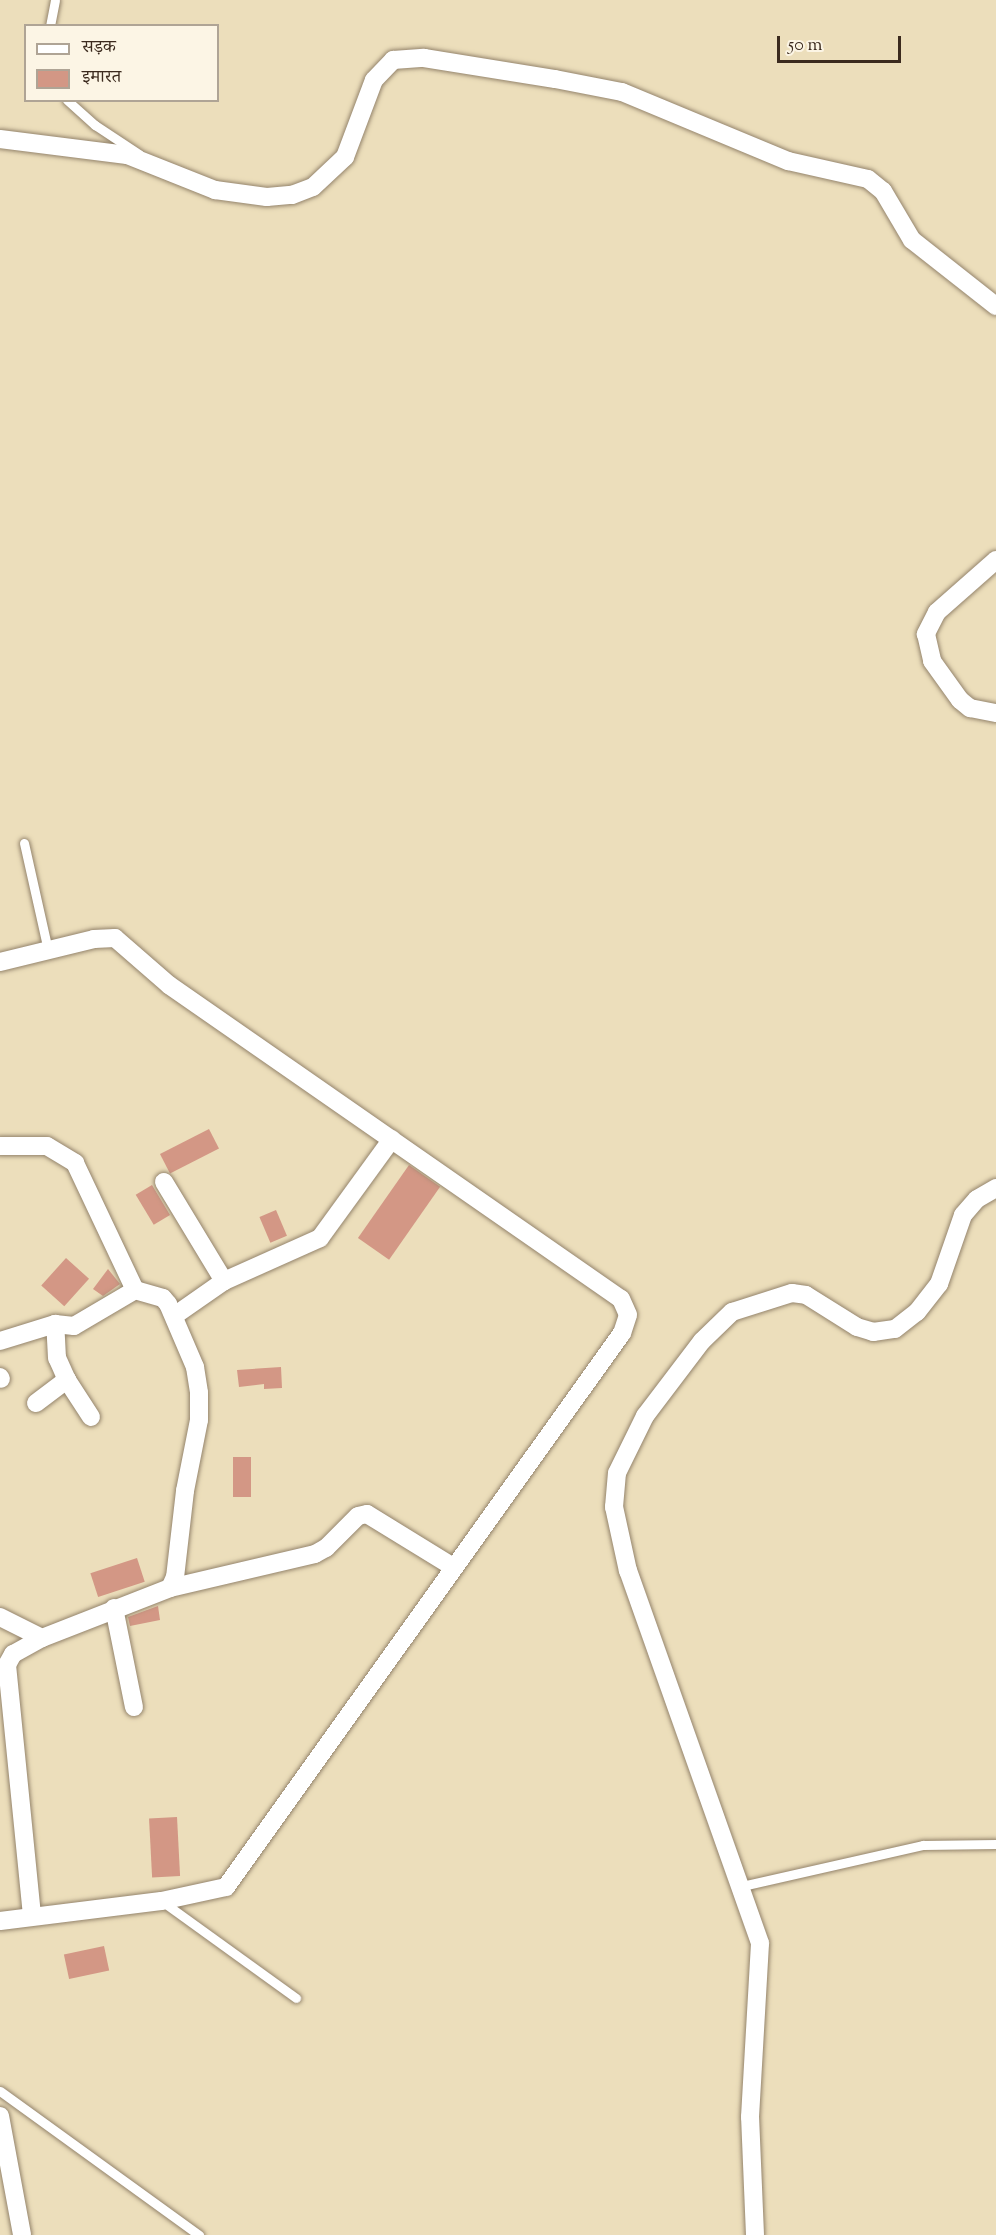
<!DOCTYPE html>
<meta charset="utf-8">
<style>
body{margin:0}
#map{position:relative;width:996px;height:2235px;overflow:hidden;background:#ecdebb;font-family:"Sorts Mill Goudy","Noto Serif Devanagari",serif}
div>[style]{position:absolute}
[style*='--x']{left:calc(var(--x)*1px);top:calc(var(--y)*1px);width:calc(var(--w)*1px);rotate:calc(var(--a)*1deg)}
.building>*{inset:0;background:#d39785;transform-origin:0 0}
.roads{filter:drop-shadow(0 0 2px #94846c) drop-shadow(0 0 2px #94846c)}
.service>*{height:9px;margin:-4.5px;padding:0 4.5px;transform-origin:4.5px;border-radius:4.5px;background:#fff}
.minor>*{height:18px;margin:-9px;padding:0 9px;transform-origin:9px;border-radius:9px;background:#fff}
span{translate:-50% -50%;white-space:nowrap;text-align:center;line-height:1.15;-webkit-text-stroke:5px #fcf5e5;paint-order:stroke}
.legend{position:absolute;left:24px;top:24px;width:195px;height:78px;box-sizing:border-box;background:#fcf5e5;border:2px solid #afa495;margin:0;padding:8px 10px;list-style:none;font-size:18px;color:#3b2a1e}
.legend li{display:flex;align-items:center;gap:12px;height:30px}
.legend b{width:30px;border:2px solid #afa495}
.scale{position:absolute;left:777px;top:36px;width:124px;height:27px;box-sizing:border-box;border:3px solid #3b2a1e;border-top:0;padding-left:8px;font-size:18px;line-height:21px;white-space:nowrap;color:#3b2a1e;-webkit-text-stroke:4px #fcf5e5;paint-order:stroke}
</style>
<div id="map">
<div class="building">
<i style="left:209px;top:1129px;width:22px;height:55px;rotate:63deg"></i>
<i style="left:409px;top:1165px;width:38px;height:89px;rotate:35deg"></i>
<i style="left:152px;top:1185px;width:35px;height:19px;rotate:59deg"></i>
<i style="left:276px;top:1210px;width:28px;height:18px;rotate:67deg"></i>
<i style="left:66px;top:1258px;width:31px;height:37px;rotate:42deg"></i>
<i style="clip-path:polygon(108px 1269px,120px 1284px,103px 1296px,93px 1289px)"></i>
<i style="clip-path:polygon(281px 1367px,282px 1388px,264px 1389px,264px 1384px,239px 1387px,237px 1370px)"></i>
<i style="left:233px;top:1457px;width:18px;height:40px"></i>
<i style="left:137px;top:1558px;width:25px;height:49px;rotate:72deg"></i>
<i style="clip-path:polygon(158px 1606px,160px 1620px,130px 1626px,128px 1617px)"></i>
<i style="left:177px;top:1817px;width:59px;height:28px;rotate:87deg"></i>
<i style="left:104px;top:1946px;width:25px;height:41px;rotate:78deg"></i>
</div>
<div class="roads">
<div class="service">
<i style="--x:50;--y:26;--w:26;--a:-79"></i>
<i style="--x:67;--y:100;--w:38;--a:42"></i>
<i style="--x:95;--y:125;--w:53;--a:33.4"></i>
<i style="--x:24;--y:843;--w:110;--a:77.4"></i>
<i style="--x:742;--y:1886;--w:186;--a:-12.8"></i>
<i style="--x:923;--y:1845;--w:73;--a:-0.8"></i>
<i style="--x:163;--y:1902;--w:164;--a:35.8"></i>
<i style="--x:0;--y:2091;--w:246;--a:35.9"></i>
</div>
<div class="minor">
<i style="--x:0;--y:139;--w:128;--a:7.2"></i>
<i style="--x:127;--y:155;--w:95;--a:21.7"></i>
<i style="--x:215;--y:190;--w:52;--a:7.7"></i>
<i style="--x:267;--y:197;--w:25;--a:-5"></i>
<i style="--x:292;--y:195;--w:22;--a:-21"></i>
<i style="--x:313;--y:187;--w:44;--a:-43.2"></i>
<i style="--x:345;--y:157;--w:82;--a:-69.4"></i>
<i style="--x:374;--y:80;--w:28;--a:-46"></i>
<i style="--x:393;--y:60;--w:31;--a:-4"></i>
<i style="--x:424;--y:58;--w:133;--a:9.1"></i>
<i style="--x:555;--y:79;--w:68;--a:11"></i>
<i style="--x:622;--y:92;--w:180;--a:22.6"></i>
<i style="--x:788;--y:161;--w:82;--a:12.7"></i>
<i style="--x:868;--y:179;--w:19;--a:39"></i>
<i style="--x:883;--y:191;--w:57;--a:59.4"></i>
<i style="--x:912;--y:240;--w:107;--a:38.2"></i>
<i style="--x:996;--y:560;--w:79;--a:138.6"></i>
<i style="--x:937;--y:612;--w:25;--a:117"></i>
<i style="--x:926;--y:634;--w:28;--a:77"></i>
<i style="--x:932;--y:661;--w:48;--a:54.3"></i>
<i style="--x:960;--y:700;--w:13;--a:39"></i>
<i style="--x:970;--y:708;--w:26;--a:11"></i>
<i style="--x:0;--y:962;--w:97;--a:-13.7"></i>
<i style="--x:94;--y:939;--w:21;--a:-3"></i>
<i style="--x:115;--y:938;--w:72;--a:41"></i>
<i style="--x:169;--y:985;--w:550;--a:34.79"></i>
<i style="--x:621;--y:1299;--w:17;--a:66"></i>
<i style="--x:628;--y:1315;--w:19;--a:108"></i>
<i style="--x:622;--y:1333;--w:681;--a:125.56"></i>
<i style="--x:226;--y:1887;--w:66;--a:167.8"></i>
<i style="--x:161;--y:1901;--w:162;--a:172.9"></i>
<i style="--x:0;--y:1146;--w:47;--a:0"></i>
<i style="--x:47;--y:1146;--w:33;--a:31"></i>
<i style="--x:75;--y:1163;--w:140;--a:64.7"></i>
<i style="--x:135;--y:1290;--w:29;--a:16"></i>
<i style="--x:163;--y:1298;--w:8;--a:50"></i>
<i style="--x:168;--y:1304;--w:69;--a:66.8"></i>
<i style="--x:195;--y:1367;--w:26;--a:81"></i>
<i style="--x:199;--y:1393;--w:27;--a:90"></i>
<i style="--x:199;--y:1420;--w:72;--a:101.2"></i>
<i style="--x:185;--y:1491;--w:87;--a:96.6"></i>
<i style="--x:175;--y:1577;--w:12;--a:114"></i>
<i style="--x:170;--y:1588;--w:137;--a:158.7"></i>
<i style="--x:42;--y:1638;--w:33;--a:151"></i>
<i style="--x:13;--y:1654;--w:13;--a:119"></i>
<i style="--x:7;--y:1665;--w:252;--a:84.3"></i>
<i style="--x:164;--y:1182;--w:116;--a:58.8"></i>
<i style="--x:174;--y:1316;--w:61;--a:-35"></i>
<i style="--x:224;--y:1281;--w:105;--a:-24.1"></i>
<i style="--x:320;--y:1238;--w:122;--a:-54"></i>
<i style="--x:0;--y:1341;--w:58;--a:-17.2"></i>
<i style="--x:55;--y:1324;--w:19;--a:6"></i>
<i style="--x:74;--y:1326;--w:71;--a:-30.5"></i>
<i style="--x:0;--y:1377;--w:2;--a:63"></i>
<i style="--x:67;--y:1380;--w:44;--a:57"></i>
<i style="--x:36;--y:1403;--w:39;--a:-37"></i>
<i style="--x:67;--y:1380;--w:24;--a:-114"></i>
<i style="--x:57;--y:1358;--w:34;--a:-93"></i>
<i style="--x:170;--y:1588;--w:149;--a:-13.2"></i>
<i style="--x:315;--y:1554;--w:13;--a:-29"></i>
<i style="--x:326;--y:1548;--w:45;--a:-45"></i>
<i style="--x:358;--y:1516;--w:9;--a:-13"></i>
<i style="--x:367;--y:1514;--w:101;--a:31.6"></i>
<i style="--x:114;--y:1608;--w:101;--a:78.6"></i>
<i style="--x:0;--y:1617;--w:47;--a:26.6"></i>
<i style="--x:0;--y:2116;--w:121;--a:79.5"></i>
<i style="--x:755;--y:2235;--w:118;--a:-92.4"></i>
<i style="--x:750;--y:2117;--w:174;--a:-86.7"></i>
<i style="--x:760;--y:1943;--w:395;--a:-109.5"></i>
<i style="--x:628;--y:1571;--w:66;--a:-102.3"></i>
<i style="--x:614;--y:1507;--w:34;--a:-85"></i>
<i style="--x:617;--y:1473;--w:64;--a:-63.8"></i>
<i style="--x:645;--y:1416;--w:94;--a:-52.8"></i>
<i style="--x:702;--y:1341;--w:42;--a:-44"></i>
<i style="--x:732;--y:1312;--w:63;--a:-17.6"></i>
<i style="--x:792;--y:1293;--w:14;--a:8"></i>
<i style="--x:806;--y:1295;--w:60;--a:32.1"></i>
<i style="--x:857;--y:1327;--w:17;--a:17"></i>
<i style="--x:873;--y:1332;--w:22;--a:-8"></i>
<i style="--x:895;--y:1329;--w:28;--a:-38"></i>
<i style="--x:917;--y:1312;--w:36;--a:-52"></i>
<i style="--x:939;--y:1284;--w:73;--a:-70.8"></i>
<i style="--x:963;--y:1215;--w:21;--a:-49"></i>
<i style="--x:977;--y:1199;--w:22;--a:-30"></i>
</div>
</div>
<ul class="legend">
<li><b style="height:8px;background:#fff"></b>सड़क</li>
<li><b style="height:16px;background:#d39785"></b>इमारत</li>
</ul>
<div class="scale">50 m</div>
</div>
